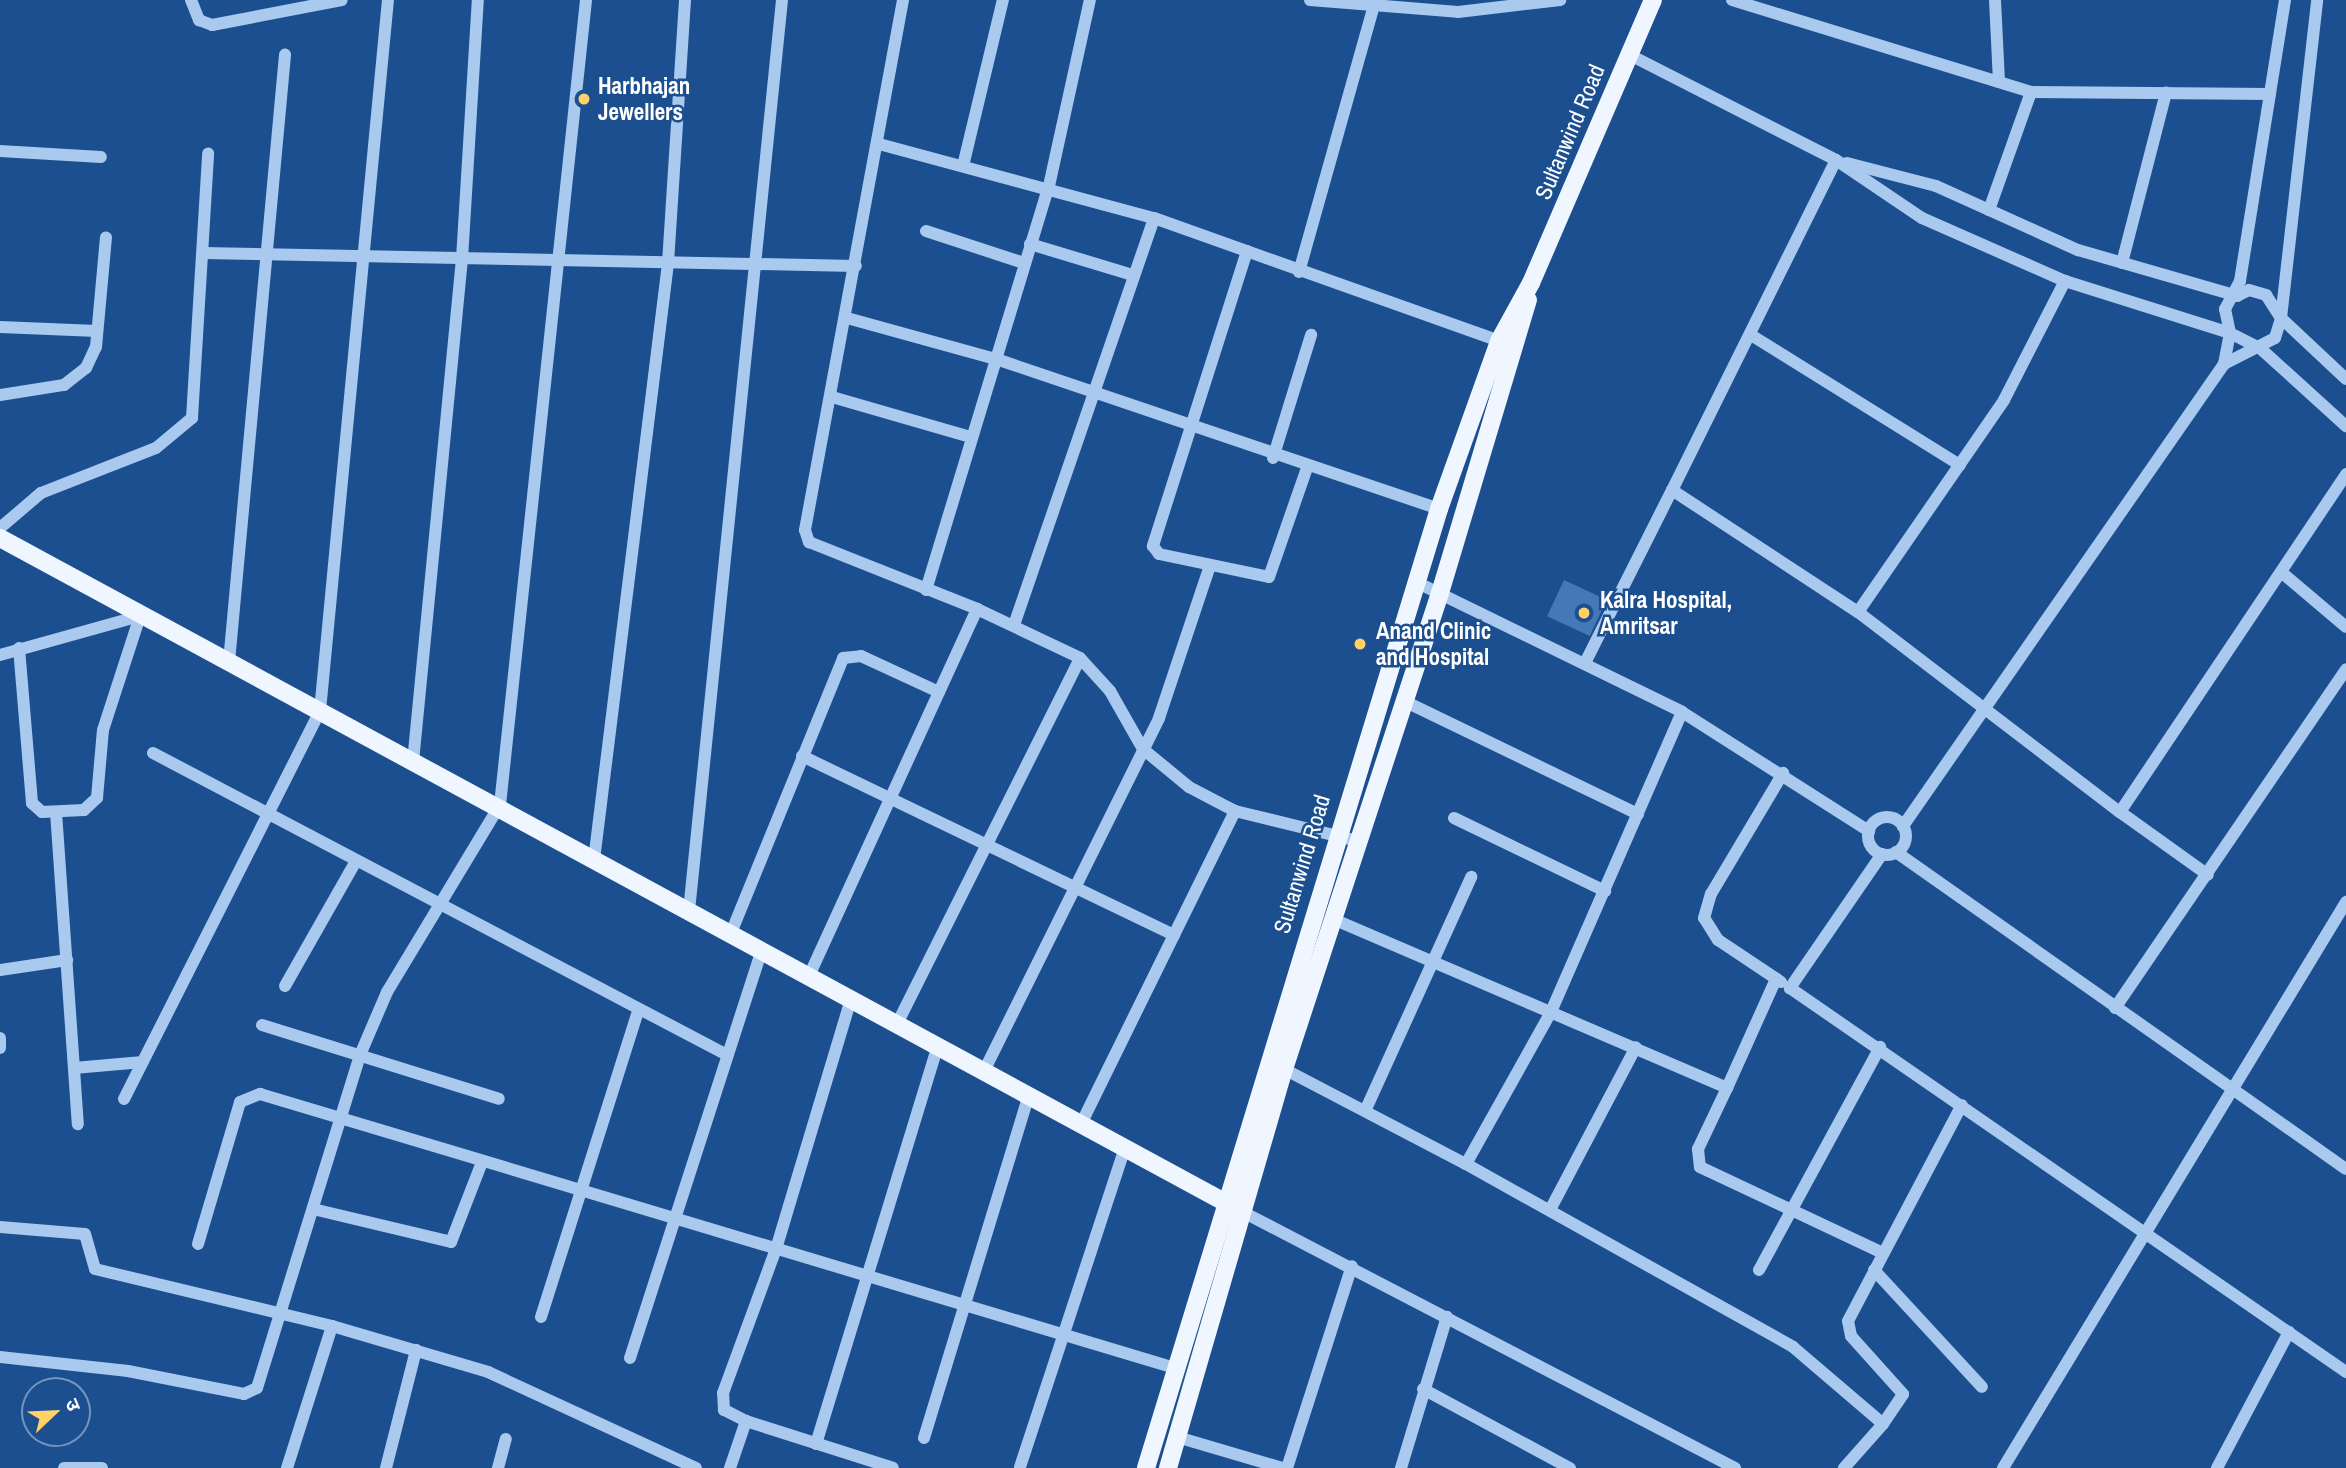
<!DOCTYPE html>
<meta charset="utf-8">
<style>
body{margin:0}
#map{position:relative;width:2346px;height:1468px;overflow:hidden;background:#1b4f8f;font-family:"Archivo Narrow","Noto Sans Devanagari",sans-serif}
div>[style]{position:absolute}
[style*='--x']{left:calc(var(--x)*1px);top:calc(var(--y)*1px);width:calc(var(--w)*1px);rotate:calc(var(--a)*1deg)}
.building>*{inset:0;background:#4478b7;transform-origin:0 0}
.minor>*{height:12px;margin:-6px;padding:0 6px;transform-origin:6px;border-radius:6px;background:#a9c9ee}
.minor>.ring{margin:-6px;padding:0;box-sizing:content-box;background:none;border:12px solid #a9c9ee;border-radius:50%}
.major>*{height:18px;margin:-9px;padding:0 9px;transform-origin:9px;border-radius:9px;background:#f0f6ff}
.dots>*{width:19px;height:19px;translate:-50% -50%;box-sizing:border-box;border:4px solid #1b4f8f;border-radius:50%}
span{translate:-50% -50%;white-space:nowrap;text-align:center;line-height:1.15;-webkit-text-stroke:5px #1b4f8f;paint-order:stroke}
.poi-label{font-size:23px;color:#fff;font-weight:700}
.left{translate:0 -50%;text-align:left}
.street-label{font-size:23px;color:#fff}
.north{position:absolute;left:21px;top:1377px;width:70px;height:70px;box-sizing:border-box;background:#1b4f8f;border:2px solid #7695bc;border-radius:50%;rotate:67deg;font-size:19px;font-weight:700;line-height:28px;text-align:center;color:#fff}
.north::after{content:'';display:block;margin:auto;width:24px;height:32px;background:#ffd166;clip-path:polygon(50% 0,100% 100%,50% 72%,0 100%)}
</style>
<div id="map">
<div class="building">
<i style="left:1564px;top:580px;width:47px;height:40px;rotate:25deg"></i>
</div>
<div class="minor">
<i style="--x:191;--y:0;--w:22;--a:68"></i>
<i style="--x:199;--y:20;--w:14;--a:21"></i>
<i style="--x:212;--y:25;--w:132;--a:-10.9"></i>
<i style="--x:903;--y:0;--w:539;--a:100.48"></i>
<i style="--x:805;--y:530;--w:13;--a:72"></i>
<i style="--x:809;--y:542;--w:181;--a:21.7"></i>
<i style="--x:977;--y:609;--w:114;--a:25.4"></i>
<i style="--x:1080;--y:658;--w:45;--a:47.7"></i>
<i style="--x:1110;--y:691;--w:67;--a:60.4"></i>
<i style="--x:1143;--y:749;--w:60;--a:39.6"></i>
<i style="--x:1189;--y:787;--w:52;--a:27.6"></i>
<i style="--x:1235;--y:811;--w:127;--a:13.7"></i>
<i style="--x:1310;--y:0;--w:148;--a:4.6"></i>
<i style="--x:1458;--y:12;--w:103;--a:-6.7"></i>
<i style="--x:1732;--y:0;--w:313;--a:17.1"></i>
<i style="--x:2031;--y:92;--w:239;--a:0.5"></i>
<i style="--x:1995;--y:0;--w:82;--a:87.2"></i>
<i style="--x:2285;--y:0;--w:285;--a:99.1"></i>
<i style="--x:2240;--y:281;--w:32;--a:118"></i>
<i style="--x:2225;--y:309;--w:25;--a:78"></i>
<i style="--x:2230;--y:333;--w:35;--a:27"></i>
<i style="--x:2261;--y:349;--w:115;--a:42.2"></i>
<i style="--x:1630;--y:55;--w:231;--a:27"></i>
<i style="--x:1836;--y:160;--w:104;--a:34"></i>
<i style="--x:1922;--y:218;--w:156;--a:23.8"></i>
<i style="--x:2065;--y:281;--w:173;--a:17.5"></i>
<i style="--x:2230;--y:333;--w:32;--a:101"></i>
<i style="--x:2224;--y:364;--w:563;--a:124.79"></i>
<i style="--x:879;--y:144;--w:285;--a:15.1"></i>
<i style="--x:1154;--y:218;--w:366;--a:19.6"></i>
<i style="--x:0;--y:151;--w:101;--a:3.4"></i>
<i style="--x:1836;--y:160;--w:369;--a:116.4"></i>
<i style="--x:1672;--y:490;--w:222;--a:33.3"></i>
<i style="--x:1858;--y:612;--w:330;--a:37.4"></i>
<i style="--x:2120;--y:812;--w:407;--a:-56.2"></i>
<i style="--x:1847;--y:163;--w:92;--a:14.5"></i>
<i style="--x:1936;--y:186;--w:156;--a:24.3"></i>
<i style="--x:2078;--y:250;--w:166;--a:16.1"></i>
<i style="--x:2237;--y:296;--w:13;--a:-27"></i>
<i style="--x:2249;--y:290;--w:18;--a:16"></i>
<i style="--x:2266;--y:295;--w:27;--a:57"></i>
<i style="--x:2281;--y:318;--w:89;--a:43.2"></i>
<i style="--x:963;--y:166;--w:171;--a:-76.5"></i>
<i style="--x:1989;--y:210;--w:125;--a:-70.4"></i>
<i style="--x:926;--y:231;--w:103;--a:18.1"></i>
<i style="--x:1030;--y:244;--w:108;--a:16.8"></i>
<i style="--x:1247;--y:251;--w:310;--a:107.7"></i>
<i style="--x:1153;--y:546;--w:10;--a:53"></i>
<i style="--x:1159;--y:554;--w:112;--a:11.8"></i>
<i style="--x:1269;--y:577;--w:115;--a:-70.8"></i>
<i style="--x:203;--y:253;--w:653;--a:1.14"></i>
<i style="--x:2122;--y:263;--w:176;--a:-75.5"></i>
<i style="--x:1299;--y:272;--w:276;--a:-74.3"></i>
<i style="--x:847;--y:318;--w:155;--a:15.4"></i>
<i style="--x:996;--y:359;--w:468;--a:18.7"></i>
<i style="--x:0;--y:327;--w:97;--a:2.4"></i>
<i style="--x:1751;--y:335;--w:246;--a:31.9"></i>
<i style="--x:2224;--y:364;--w:57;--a:-27"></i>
<i style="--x:2275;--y:338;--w:21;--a:-73"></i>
<i style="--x:2281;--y:318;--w:320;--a:-83.5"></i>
<i style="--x:0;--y:395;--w:65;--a:-8.9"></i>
<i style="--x:64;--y:385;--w:28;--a:-38"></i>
<i style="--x:86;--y:368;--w:23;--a:-65"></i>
<i style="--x:96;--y:347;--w:110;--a:-84.8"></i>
<i style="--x:832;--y:397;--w:145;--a:16.1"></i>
<i style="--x:1273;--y:458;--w:129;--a:-72.8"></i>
<i style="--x:0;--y:528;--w:54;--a:-40.5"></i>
<i style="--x:41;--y:493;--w:123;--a:-21.4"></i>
<i style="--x:156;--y:448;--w:47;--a:-39.8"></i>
<i style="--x:192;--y:418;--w:265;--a:-86.5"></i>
<i style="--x:2281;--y:572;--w:85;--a:40.2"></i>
<i style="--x:1416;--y:582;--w:296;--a:26"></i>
<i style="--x:1682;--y:712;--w:222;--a:32.5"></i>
<i style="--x:926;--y:590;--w:422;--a:-73.1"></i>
<i style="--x:1049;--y:186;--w:190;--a:-77.6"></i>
<i style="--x:1858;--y:612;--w:257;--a:-55.4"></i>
<i style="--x:2004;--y:400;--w:134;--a:-62.9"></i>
<i style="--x:1014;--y:625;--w:430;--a:-71"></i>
<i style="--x:19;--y:648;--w:156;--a:85.2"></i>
<i style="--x:32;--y:803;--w:13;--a:42"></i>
<i style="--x:42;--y:812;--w:42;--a:-2.7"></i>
<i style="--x:84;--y:810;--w:18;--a:-43"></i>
<i style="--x:97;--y:798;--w:68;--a:-85"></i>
<i style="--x:103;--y:730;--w:120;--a:-72"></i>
<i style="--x:0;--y:655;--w:145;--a:-15.6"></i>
<i style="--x:1586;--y:661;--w:191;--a:-63.3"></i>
<i style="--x:229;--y:662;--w:610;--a:-84.73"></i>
<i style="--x:1404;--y:701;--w:260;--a:25.8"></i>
<i style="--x:1682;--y:712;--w:327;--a:113.6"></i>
<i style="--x:1551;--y:1012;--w:174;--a:119.2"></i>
<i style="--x:1466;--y:1164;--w:375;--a:29.2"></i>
<i style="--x:1793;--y:1347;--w:118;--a:40.5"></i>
<i style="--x:1883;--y:1424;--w:59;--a:131.6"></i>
<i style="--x:153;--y:753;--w:646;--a:27.75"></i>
<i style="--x:802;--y:756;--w:413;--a:25.7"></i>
<i style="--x:413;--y:762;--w:505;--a:-84.44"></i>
<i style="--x:462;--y:259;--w:259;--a:-86.5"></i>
<i style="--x:56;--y:812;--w:313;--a:86"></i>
<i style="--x:2120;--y:812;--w:108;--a:35.6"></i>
<i class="ring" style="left:1868px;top:817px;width:26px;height:26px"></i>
<i style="--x:1454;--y:818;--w:168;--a:25.8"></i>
<i style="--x:1896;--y:852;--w:550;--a:35.16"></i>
<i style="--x:1882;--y:854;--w:163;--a:124.5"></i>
<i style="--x:1790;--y:988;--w:676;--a:34.63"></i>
<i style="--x:594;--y:860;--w:602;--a:-82.93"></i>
<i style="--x:668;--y:263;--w:264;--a:-86.3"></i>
<i style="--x:689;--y:911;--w:916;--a:-84.17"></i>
<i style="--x:1333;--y:919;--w:429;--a:23.2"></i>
<i style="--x:1727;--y:1088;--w:120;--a:-65.8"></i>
<i style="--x:731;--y:933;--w:297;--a:-67.8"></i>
<i style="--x:843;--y:658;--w:18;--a:-6"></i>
<i style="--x:861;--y:656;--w:86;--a:24.8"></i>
<i style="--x:0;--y:970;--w:68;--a:-8.5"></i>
<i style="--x:809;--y:976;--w:404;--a:-65.4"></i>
<i style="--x:1781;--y:982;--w:76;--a:-146.3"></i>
<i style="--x:1718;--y:940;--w:26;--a:-122"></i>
<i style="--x:1704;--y:918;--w:25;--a:-74"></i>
<i style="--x:1711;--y:894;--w:141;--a:-59.2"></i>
<i style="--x:285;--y:986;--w:144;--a:-60.4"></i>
<i style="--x:2115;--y:1008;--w:410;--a:-55.7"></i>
<i style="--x:897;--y:1024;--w:409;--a:-63.4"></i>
<i style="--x:262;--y:1025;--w:248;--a:17.3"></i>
<i style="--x:0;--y:1038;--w:10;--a:90"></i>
<i style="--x:74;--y:1068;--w:69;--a:-5"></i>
<i style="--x:1284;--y:1069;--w:205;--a:27.6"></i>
<i style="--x:984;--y:1071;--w:394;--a:-63.6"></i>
<i style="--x:1159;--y:718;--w:160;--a:-71.5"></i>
<i style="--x:1727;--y:1088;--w:68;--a:115.4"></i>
<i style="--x:1698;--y:1149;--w:18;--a:84"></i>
<i style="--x:1700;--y:1167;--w:202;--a:25.2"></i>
<i style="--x:124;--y:1099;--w:435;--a:-63.2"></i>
<i style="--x:320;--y:711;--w:714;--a:-84.54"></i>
<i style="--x:1366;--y:1109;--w:255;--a:-65.6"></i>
<i style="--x:1081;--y:1124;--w:349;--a:-63.8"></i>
<i style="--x:313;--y:1209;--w:142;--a:13.4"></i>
<i style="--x:451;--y:1242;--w:86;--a:-68.8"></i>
<i style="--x:1550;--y:1210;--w:184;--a:-62.2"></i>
<i style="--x:1241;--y:1211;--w:557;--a:27.49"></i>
<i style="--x:0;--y:1227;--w:85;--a:4.7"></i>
<i style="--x:85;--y:1234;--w:36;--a:74"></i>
<i style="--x:95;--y:1269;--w:244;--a:13.5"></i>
<i style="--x:332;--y:1326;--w:163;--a:16.4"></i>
<i style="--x:488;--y:1372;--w:229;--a:24.8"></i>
<i style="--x:198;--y:1244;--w:148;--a:-73.5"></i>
<i style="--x:240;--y:1102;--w:22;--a:-22"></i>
<i style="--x:260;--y:1094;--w:955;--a:16.67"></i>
<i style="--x:1759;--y:1270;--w:254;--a:-61.5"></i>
<i style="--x:1874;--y:1270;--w:159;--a:47.3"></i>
<i style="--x:541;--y:1317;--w:320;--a:-72.4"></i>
<i style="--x:0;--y:1357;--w:129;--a:6.2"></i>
<i style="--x:128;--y:1371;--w:118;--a:11.2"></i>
<i style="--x:244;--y:1394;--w:14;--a:-25"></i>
<i style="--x:257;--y:1388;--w:349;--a:-72.8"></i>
<i style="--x:360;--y:1055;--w:69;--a:-66.8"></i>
<i style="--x:387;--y:992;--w:218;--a:-58.9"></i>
<i style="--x:500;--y:805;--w:810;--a:-83.9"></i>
<i style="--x:630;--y:1358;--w:429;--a:-72.1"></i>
<i style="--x:1423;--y:1389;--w:167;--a:28.3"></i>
<i style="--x:746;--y:1421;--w:25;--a:-153"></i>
<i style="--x:724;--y:1410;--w:17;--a:-93"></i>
<i style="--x:723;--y:1393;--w:153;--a:-69.8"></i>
<i style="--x:776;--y:1249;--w:261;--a:-73.3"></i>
<i style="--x:1883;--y:1424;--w:36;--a:-56"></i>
<i style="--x:1903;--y:1394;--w:78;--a:-131.9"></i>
<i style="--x:1851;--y:1336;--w:15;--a:-101"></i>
<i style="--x:1848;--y:1321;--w:244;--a:-62.2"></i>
<i style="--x:1177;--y:1437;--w:109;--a:16.4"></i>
<i style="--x:924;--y:1438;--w:359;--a:-73"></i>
<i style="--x:816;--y:1444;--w:415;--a:-73"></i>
<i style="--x:1020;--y:1467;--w:337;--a:-71.8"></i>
<i style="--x:64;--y:1468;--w:38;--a:0"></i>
<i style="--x:287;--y:1468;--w:149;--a:-72.4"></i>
<i style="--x:386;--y:1468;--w:122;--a:-75.7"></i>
<i style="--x:498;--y:1468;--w:30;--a:-75"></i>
<i style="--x:730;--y:1468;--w:50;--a:-71.2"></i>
<i style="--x:746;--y:1421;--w:154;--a:17.7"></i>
<i style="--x:1287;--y:1468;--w:212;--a:-72.2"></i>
<i style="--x:1401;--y:1468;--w:158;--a:-73.1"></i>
<i style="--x:2003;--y:1468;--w:662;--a:-58.78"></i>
<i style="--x:2217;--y:1468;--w:154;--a:-62.1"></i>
</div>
<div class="major">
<i style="--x:0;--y:538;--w:1412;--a:28.47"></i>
<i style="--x:1146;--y:1468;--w:1003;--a:-73.01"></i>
<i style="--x:1439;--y:509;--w:178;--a:-70.3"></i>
<i style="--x:1499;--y:341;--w:66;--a:-61.1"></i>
<i style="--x:1531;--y:283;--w:308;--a:-66.7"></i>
<i style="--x:1168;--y:1468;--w:416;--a:-73.8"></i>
<i style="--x:1284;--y:1069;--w:501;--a:-71.85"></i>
<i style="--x:1440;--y:593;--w:306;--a:-73.3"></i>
</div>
<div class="dots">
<i style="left:584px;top:99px;background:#ffd166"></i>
<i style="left:1584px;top:613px;background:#ffd166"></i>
<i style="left:1360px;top:644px;background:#ffd166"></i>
</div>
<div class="poi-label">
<span class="left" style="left:598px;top:99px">Harbhajan<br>Jewellers</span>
<span class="left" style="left:1600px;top:613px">Kalra Hospital,<br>Amritsar</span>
<span class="left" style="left:1376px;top:644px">Anand Clinic<br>and Hospital</span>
</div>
<div class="street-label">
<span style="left:1570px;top:132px;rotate:-67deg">Sultanwind Road</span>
<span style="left:1302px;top:864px;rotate:-73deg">Sultanwind Road</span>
</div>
<div class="north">उ</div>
</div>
